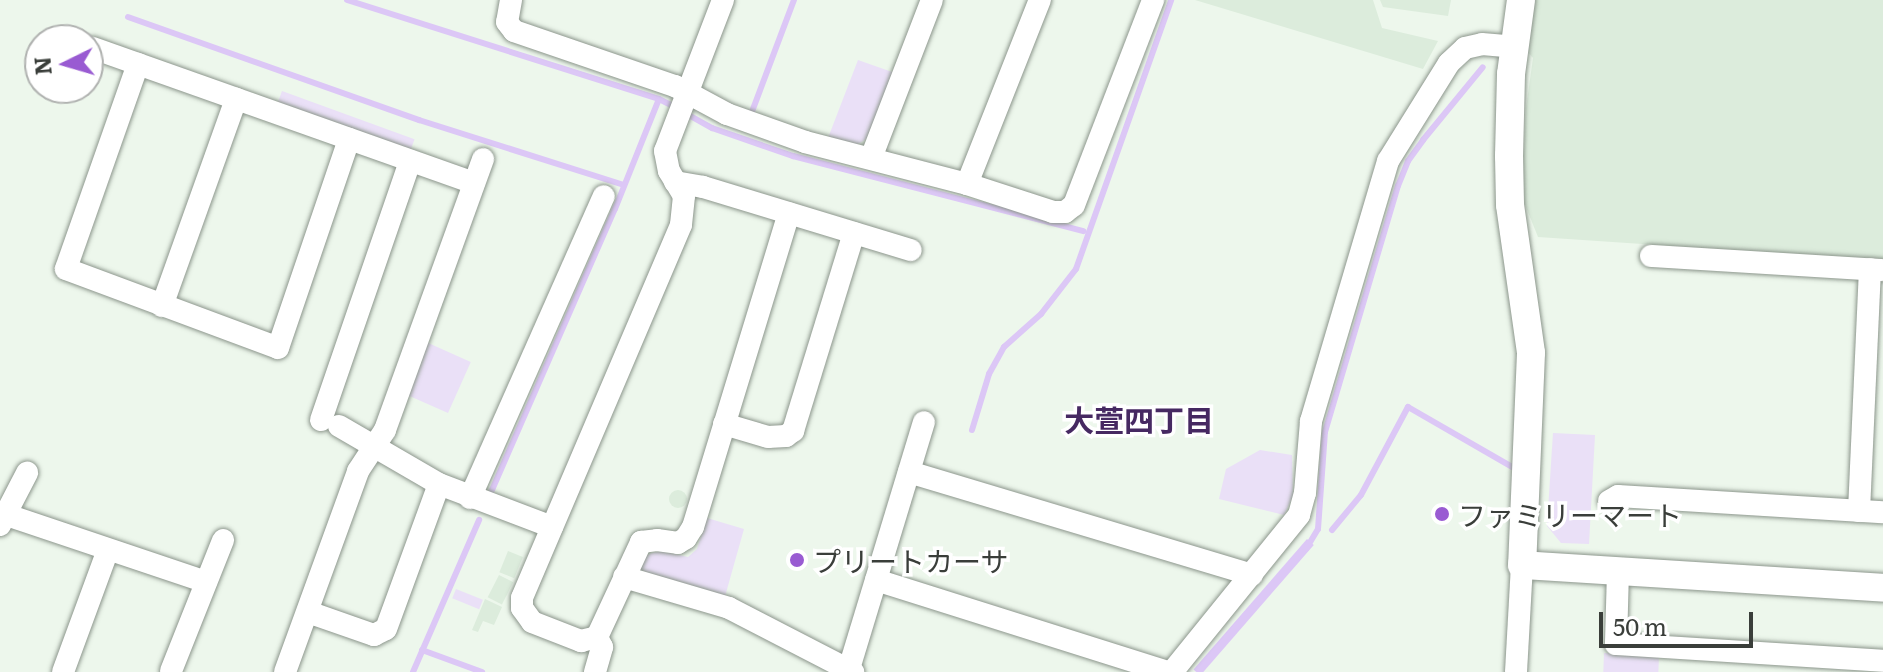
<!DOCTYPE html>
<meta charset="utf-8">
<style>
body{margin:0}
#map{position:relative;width:1883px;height:672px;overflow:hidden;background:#edf7ec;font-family:Literata,"Noto Sans JP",serif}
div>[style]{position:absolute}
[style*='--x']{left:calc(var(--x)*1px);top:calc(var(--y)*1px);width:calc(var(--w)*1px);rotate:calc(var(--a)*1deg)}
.built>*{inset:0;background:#dcecdc;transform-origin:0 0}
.round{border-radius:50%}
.green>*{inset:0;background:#eae0f7;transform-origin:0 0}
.water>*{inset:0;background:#dcc7f6;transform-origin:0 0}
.stream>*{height:6px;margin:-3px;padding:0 3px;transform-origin:3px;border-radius:3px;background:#dcc7f6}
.roads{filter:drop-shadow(0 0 2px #8c968c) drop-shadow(0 0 2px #8c968c)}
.minor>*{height:22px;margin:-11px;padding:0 11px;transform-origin:11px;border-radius:11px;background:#fff}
.tertiary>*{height:28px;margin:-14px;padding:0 14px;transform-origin:14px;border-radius:14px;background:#fff}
.dots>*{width:22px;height:22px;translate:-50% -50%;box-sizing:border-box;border:4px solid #fff;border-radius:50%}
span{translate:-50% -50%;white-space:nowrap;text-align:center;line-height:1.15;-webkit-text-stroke:7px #fff;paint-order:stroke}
.poi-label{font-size:28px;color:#3a3e3a}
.left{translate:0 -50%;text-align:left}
.neighbourhood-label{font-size:30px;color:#462962;font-weight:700}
.north{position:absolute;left:24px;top:24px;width:80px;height:80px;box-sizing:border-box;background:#fff;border:2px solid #b0b2b0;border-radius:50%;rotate:265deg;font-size:22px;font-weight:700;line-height:32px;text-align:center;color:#3a3e3a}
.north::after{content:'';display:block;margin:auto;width:28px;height:36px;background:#995bd2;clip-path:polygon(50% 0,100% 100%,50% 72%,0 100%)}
.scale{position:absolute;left:1599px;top:612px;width:154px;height:36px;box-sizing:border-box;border:4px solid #3a3e3a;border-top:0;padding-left:10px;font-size:24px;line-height:28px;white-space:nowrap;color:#3a3e3a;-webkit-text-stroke:6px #fff;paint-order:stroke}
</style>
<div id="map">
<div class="built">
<i style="clip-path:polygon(1195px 0,1373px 0,1382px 28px,1438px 41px,1423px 69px)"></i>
<i style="clip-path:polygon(1380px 0,1451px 0,1448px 16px,1383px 7px)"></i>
<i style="clip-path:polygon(1532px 0,1883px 0,1883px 260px,1538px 237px,1522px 197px,1526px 108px,1533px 58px,1524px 48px)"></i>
<i class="round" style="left:669px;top:490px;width:18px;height:18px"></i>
<i style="left:508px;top:551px;width:16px;height:23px;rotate:22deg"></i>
<i style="left:499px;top:575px;width:16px;height:25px;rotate:27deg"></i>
<i style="clip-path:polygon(485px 599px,502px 607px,494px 625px,483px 621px,478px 632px,472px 630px)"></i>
</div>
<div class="green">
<i style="clip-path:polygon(858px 60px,895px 73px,871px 136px,855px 146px,828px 138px)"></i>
<i style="left:282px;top:91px;width:141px;height:17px;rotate:20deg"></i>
<i style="left:426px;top:342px;width:49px;height:56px;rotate:24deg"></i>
<i style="clip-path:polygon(1553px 433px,1595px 435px,1589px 544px,1561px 543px,1547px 526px)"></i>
<i style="clip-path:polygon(1260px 450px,1292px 455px,1293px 496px,1284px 515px,1219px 499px,1226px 469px)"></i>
<i style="clip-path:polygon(707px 518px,744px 529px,724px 600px,636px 572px,644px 557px,652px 553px,662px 551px,688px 557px,697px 549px)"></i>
<i style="left:456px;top:589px;width:29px;height:10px;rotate:22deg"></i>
<i style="left:1604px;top:653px;width:55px;height:19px;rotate:2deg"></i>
</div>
<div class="water">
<i style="left:1307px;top:539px;width:9px;height:173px;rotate:41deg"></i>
</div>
<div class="stream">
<i style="--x:347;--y:0;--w:327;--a:17.6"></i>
<i style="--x:128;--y:17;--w:309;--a:19.5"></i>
<i style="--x:419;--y:120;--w:215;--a:17.6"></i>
<i style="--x:685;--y:113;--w:31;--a:29"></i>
<i style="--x:712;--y:128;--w:86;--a:19.1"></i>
<i style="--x:793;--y:156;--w:300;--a:14.5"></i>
<i style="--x:750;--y:117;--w:125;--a:-69.4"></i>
<i style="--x:972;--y:430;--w:59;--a:-73.1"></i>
<i style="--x:989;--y:374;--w:31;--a:-61"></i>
<i style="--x:1004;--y:347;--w:50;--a:-41.7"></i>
<i style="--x:1041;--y:314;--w:57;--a:-52.1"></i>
<i style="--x:1076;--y:269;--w:285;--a:-70.5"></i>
<i style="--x:492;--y:490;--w:307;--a:-66.4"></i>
<i style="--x:615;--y:209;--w:118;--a:-68.2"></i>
<i style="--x:659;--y:99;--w:18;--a:27"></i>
<i style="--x:1332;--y:530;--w:45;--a:-50.4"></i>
<i style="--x:1361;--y:495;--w:100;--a:-61.9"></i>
<i style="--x:1408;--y:407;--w:125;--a:29.9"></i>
<i style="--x:1306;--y:549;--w:23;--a:-59"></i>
<i style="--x:1318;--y:529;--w:97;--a:-85.9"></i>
<i style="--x:1325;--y:432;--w:257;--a:-73.5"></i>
<i style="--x:1398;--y:186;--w:27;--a:-68"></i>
<i style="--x:1408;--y:161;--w:26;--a:-54"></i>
<i style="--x:1423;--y:140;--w:94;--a:-50.6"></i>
<i style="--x:422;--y:650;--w:64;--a:20.1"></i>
<i style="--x:413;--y:672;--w:166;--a:-66.5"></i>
</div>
<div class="roads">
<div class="minor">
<i style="--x:511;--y:0;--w:22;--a:100"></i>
<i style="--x:507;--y:22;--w:11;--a:52"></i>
<i style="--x:514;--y:31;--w:170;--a:18.9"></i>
<i style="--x:675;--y:86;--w:59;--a:28.3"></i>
<i style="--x:727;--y:114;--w:83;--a:19.7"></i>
<i style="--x:805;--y:142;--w:167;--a:14.5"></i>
<i style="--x:967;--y:184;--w:90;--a:18"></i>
<i style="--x:1053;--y:212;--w:12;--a:0"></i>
<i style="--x:1065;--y:212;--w:11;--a:-38"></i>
<i style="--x:1074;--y:205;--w:220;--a:-68.9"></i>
<i style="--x:723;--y:0;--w:162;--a:111"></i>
<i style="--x:665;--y:151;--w:20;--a:79"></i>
<i style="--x:669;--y:171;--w:29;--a:59"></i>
<i style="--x:684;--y:196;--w:29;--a:96"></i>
<i style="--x:681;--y:225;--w:405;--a:113.1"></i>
<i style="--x:522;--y:598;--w:10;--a:90"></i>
<i style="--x:522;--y:608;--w:17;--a:54"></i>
<i style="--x:532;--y:622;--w:53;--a:21.2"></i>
<i style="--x:581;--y:641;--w:16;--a:-14"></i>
<i style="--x:597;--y:637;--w:105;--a:-65.1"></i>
<i style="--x:641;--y:542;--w:16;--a:-7"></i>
<i style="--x:657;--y:540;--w:21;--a:8"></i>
<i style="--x:678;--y:543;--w:9;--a:-32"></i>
<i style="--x:686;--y:538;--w:13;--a:-58"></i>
<i style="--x:693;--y:527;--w:328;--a:-73"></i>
<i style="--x:93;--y:48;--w:404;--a:19.5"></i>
<i style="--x:138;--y:64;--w:217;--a:109.4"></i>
<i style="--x:66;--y:269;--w:226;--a:20.4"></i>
<i style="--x:278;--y:348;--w:221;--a:-71.2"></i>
<i style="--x:871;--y:158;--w:169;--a:-68.9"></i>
<i style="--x:675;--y:182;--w:28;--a:10"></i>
<i style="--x:703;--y:187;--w:217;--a:16.9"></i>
<i style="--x:967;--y:184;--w:198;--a:-68.4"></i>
<i style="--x:1651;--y:256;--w:231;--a:3.5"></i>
<i style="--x:162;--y:306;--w:220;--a:-70.3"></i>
<i style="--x:321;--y:420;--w:274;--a:-71"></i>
<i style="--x:724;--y:424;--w:46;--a:16.5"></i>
<i style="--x:768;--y:437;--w:18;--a:-3"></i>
<i style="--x:786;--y:436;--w:9;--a:-36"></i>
<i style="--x:793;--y:431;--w:207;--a:-72.9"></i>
<i style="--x:339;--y:426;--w:116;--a:30.1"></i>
<i style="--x:439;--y:484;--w:121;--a:20.8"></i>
<i style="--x:909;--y:472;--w:358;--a:16.7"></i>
<i style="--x:470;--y:498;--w:330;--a:-66.1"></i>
<i style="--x:1609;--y:501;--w:10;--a:-29"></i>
<i style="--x:1618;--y:496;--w:265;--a:3.5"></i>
<i style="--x:1859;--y:511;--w:242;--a:-87.4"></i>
<i style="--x:4;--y:514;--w:213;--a:18.6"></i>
<i style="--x:0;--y:525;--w:59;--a:-62.6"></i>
<i style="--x:1618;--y:571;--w:73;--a:91.6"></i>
<i style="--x:1616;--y:644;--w:268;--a:3.6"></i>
<i style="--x:624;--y:577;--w:109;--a:16.4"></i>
<i style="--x:729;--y:608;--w:140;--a:27.3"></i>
<i style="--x:876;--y:580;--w:305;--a:17.5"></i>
<i style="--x:308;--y:612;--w:70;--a:19.2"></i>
<i style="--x:374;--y:635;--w:13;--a:-27"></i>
<i style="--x:386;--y:629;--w:154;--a:-69.9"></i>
<i style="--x:171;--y:671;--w:141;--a:-68.3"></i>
<i style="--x:63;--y:672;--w:130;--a:-69.8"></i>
<i style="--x:285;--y:672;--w:214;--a:-70"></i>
<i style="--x:358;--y:471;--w:49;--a:-56.6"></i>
<i style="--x:385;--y:430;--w:288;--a:-70.1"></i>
<i style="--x:595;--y:672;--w:26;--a:-74"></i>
<i style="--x:602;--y:647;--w:11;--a:-117"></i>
<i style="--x:848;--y:672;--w:261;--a:-73.1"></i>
<i style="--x:1172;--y:672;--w:202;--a:-51"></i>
<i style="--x:1299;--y:515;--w:23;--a:-75"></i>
<i style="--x:1305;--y:493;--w:72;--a:-85.2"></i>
<i style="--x:1311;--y:421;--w:271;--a:-73.5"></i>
<i style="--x:1388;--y:161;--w:115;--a:-58.1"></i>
<i style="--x:1449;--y:63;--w:22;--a:-43"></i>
<i style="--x:1465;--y:48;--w:17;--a:-13"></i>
<i style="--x:1482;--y:44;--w:32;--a:5"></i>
<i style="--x:1516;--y:672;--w:107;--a:-86.8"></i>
</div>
<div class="tertiary">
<i style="--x:1521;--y:0;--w:75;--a:97.7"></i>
<i style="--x:1511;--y:74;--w:82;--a:91.4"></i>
<i style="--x:1509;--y:156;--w:49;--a:88.8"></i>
<i style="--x:1510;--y:205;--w:149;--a:81.9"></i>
<i style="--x:1531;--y:353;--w:212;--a:92.4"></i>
<i style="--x:1522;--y:565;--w:362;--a:3.6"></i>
</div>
</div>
<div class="dots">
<i style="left:1442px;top:514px;background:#995bd2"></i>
<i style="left:797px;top:560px;background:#995bd2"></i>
</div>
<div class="poi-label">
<span class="left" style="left:1458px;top:514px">ファミリーマート</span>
<span class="left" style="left:813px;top:560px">プリートカーサ</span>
</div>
<div class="neighbourhood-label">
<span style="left:1139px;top:419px">大萱四丁目</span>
</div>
<div class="north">N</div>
<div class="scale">50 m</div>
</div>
